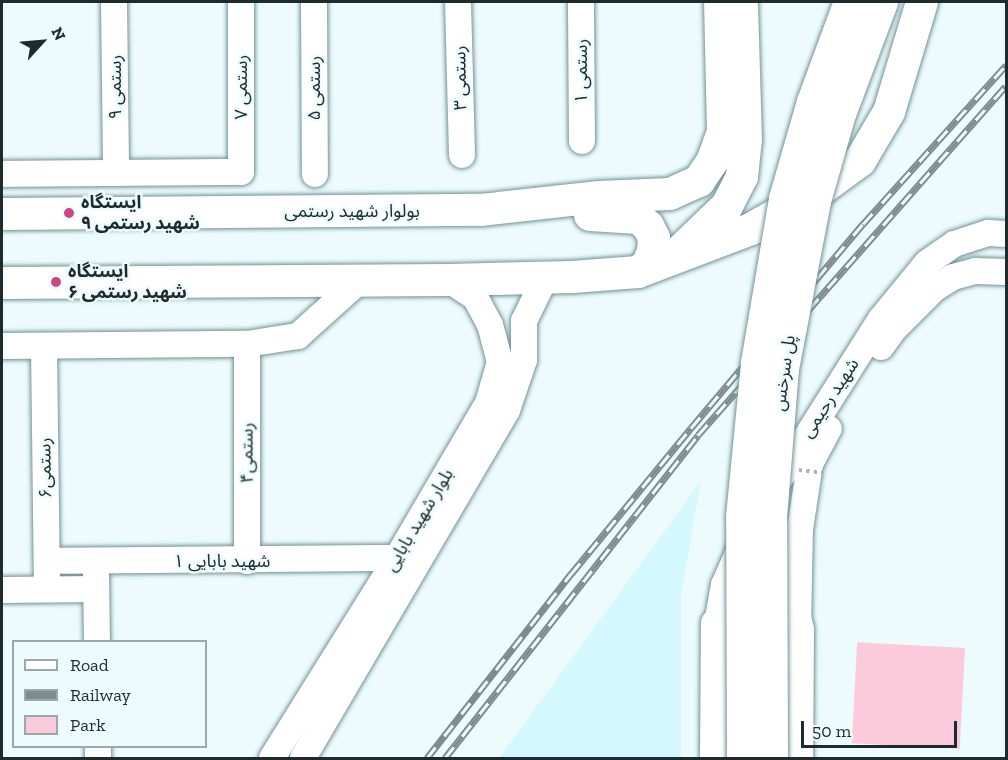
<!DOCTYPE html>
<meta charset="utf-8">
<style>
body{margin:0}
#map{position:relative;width:1008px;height:760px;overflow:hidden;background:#edfbfd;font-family:"Zilla Slab","Noto Sans Arabic",serif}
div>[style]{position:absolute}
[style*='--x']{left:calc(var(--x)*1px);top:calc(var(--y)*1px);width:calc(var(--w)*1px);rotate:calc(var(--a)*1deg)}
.built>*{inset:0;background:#d5f8fe}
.green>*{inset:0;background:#fbcadb;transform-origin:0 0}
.roads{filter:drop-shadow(0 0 2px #729298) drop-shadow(0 0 2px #729298)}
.minor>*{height:26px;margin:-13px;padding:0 13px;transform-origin:13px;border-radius:13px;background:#fff}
.major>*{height:32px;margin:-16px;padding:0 16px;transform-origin:16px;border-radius:16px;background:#fff}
.rail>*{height:7px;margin-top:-3.5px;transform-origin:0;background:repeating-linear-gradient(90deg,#edfbfd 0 14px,#7e8c8e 0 28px);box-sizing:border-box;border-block:2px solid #7e8c8e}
.path-bridge>*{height:4px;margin-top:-2px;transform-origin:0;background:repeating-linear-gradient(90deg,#a7b4b6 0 3px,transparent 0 7.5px)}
.bridges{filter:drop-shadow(0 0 2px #729298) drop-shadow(0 0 2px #729298)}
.major-bridge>*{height:32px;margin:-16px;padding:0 16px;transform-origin:16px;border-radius:16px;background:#fff}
.dots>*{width:16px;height:16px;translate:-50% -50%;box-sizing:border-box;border:3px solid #edfbfd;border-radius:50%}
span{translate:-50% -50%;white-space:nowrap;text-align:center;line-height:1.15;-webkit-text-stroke:5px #edfbfd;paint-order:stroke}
.street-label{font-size:18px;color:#1e2b2d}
.poi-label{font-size:18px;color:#1e2b2d;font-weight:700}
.left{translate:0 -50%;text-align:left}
.frame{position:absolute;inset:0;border:3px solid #1e2b2d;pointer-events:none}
.legend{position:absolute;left:12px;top:640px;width:195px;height:108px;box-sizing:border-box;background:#edfbfd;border:2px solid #9aa8aa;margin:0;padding:8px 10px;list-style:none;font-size:18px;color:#1e2b2d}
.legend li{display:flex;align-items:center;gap:12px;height:30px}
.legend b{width:30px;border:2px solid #9aa8aa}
.north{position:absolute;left:12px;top:12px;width:60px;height:60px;-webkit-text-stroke:4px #edfbfd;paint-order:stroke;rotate:64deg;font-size:16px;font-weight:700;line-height:24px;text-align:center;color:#1e2b2d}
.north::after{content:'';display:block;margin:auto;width:21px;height:27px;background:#1e2b2d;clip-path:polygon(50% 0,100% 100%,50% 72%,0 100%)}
.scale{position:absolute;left:801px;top:721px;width:156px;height:27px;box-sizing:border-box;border:3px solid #1e2b2d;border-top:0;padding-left:8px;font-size:18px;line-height:21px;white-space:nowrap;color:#1e2b2d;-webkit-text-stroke:4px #edfbfd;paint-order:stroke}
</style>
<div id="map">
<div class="built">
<i style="clip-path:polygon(701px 481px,681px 595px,681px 758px,499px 758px)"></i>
</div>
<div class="green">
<i style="left:965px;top:648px;width:101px;height:108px;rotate:93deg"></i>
</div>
<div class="roads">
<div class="minor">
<i style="--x:114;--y:2;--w:171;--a:89.3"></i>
<i style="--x:314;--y:2;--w:172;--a:89.7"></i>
<i style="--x:458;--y:2;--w:153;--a:88.5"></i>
<i style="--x:581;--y:2;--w:139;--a:89.6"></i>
<i style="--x:2;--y:174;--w:239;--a:-0.5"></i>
<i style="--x:241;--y:172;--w:170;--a:-90"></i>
<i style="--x:247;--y:344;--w:217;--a:90"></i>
<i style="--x:2;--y:346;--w:245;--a:-0.5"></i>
<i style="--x:247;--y:344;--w:52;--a:-8.9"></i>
<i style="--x:298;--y:336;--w:82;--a:-42"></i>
<i style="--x:44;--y:346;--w:243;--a:89.3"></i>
<i style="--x:881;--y:347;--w:22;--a:-54"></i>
<i style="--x:894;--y:329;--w:58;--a:-45"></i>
<i style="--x:935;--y:288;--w:21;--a:-31"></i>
<i style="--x:953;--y:277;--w:24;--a:-15"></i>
<i style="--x:976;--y:271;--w:30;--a:2"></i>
<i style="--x:774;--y:488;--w:200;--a:-57.7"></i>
<i style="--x:881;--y:319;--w:72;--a:-50.6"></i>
<i style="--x:927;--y:263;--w:33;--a:-35"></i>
<i style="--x:954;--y:244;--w:36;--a:-18"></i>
<i style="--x:988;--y:233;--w:18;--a:3"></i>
<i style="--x:47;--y:561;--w:350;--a:-0.5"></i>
<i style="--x:96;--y:573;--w:69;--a:89.2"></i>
<i style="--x:2;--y:590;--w:94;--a:-0.6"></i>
<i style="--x:717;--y:624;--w:40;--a:-80"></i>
<i style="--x:724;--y:585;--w:43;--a:-66.4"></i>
<i style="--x:798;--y:629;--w:100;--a:-88.9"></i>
<i style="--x:800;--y:529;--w:66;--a:-81.3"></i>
<i style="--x:810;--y:464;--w:40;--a:-62"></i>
<i style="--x:98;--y:746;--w:12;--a:90"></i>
<i style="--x:272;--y:758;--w:236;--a:-58"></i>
<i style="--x:397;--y:558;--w:180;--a:-59.6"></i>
<i style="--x:488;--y:403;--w:43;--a:-73.7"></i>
<i style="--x:500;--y:362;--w:38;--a:-105"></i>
<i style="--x:490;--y:325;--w:32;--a:-118"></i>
<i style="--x:475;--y:297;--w:31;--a:-147"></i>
<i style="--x:303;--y:758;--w:403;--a:-59.6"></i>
<i style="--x:507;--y:410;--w:53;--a:-71.2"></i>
<i style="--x:524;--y:360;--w:39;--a:-90"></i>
<i style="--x:524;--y:321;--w:48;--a:-64"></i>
</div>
<div class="major">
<i style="--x:2;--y:214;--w:479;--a:-0.5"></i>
<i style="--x:481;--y:210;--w:119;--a:-6.3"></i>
<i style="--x:599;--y:197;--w:71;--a:-2.4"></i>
<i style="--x:670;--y:194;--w:32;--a:-24"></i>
<i style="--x:699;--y:181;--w:23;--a:-56"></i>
<i style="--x:712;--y:162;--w:32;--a:-70"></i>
<i style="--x:723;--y:132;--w:130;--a:-91.3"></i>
<i style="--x:590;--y:215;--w:48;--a:3.6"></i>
<i style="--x:638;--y:218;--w:13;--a:39"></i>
<i style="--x:648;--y:226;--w:13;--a:63"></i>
<i style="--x:654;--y:238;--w:13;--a:94"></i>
<i style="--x:653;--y:251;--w:14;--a:111"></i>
<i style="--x:648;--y:264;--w:13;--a:141"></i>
<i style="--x:682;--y:249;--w:62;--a:-43.7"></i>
<i style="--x:727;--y:206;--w:33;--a:-63"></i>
<i style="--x:742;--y:177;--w:37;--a:-84"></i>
<i style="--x:746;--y:140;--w:138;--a:-91.7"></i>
<i style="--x:2;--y:283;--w:447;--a:-0.4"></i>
<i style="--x:449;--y:280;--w:123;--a:-1.4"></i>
<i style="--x:572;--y:277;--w:66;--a:-4.3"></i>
<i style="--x:638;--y:272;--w:121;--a:-20.8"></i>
<i style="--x:751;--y:229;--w:83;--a:-29.7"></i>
<i style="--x:823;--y:188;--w:46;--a:-36.1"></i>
<i style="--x:860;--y:161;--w:57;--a:-59.4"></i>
<i style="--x:889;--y:112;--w:115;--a:-73.3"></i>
<i style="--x:716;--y:758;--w:134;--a:-89.6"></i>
<i style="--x:717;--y:624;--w:31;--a:-50"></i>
<i style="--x:737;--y:600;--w:16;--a:-22"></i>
<i style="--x:752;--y:594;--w:13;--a:0"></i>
<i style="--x:765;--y:594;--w:26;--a:28"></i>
<i style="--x:788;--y:606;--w:13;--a:58"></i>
<i style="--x:795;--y:617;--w:13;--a:77"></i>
<i style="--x:798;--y:630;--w:128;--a:90.4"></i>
</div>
</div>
<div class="rail">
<i style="--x:427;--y:758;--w:234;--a:-52"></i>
<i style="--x:571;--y:574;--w:189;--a:-50.6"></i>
<i style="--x:691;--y:428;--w:267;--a:-49.9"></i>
<i style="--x:863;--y:224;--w:214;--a:-48"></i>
<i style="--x:445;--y:758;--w:410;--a:-51.9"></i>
<i style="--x:698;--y:435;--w:465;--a:-48.6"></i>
</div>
<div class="path-bridge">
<i style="--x:799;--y:470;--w:23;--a:7"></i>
</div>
<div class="bridges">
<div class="major-bridge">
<i style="--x:743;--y:758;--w:241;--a:-90.2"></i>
<i style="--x:742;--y:517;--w:155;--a:-84.4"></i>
<i style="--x:757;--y:363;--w:166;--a:-80.3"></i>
<i style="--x:785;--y:199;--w:101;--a:-73.9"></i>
<i style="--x:813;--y:102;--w:107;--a:-69.7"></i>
<i style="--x:772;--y:758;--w:240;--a:-90.2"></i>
<i style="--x:771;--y:518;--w:149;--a:-85.4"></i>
<i style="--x:783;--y:369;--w:171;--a:-79.2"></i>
<i style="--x:815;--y:201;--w:91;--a:-74"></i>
<i style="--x:840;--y:114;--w:120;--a:-69.4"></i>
</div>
</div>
<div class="dots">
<i style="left:69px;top:213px;background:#cd4583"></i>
<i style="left:56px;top:282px;background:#cd4583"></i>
</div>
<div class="street-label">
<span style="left:581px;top:71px;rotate:-90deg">رستمی ۱</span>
<span style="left:460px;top:78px;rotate:-91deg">رستمی ۳</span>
<span style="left:115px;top:87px;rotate:-90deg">رستمی ۹</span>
<span style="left:241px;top:87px;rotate:-90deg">رستمی ۷</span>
<span style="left:314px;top:88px;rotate:-90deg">رستمی ۵</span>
<span style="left:352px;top:211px">بولوار شهید رستمی</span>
<span style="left:784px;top:373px;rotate:-82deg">پل سرخس</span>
<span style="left:830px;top:398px;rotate:-57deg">شهید رحیمی</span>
<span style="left:247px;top:453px;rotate:-90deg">رستمی۴</span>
<span style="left:45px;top:468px;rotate:-91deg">رستمی۶</span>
<span style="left:419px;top:520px;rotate:-59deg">بلوار شهید بابایی</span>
<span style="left:222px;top:561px">شهید بابایی ۱</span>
</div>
<div class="poi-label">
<span class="left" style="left:81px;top:213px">ایستگاه<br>شهید رستمی ۹</span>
<span class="left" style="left:68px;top:282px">ایستگاه<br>شهید رستمی ۶</span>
</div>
<div class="frame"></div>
<ul class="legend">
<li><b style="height:8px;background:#fff"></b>Road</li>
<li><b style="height:8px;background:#7e8c8e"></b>Railway</li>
<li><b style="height:16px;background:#fbcadb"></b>Park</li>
</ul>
<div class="north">N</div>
<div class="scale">50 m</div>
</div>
